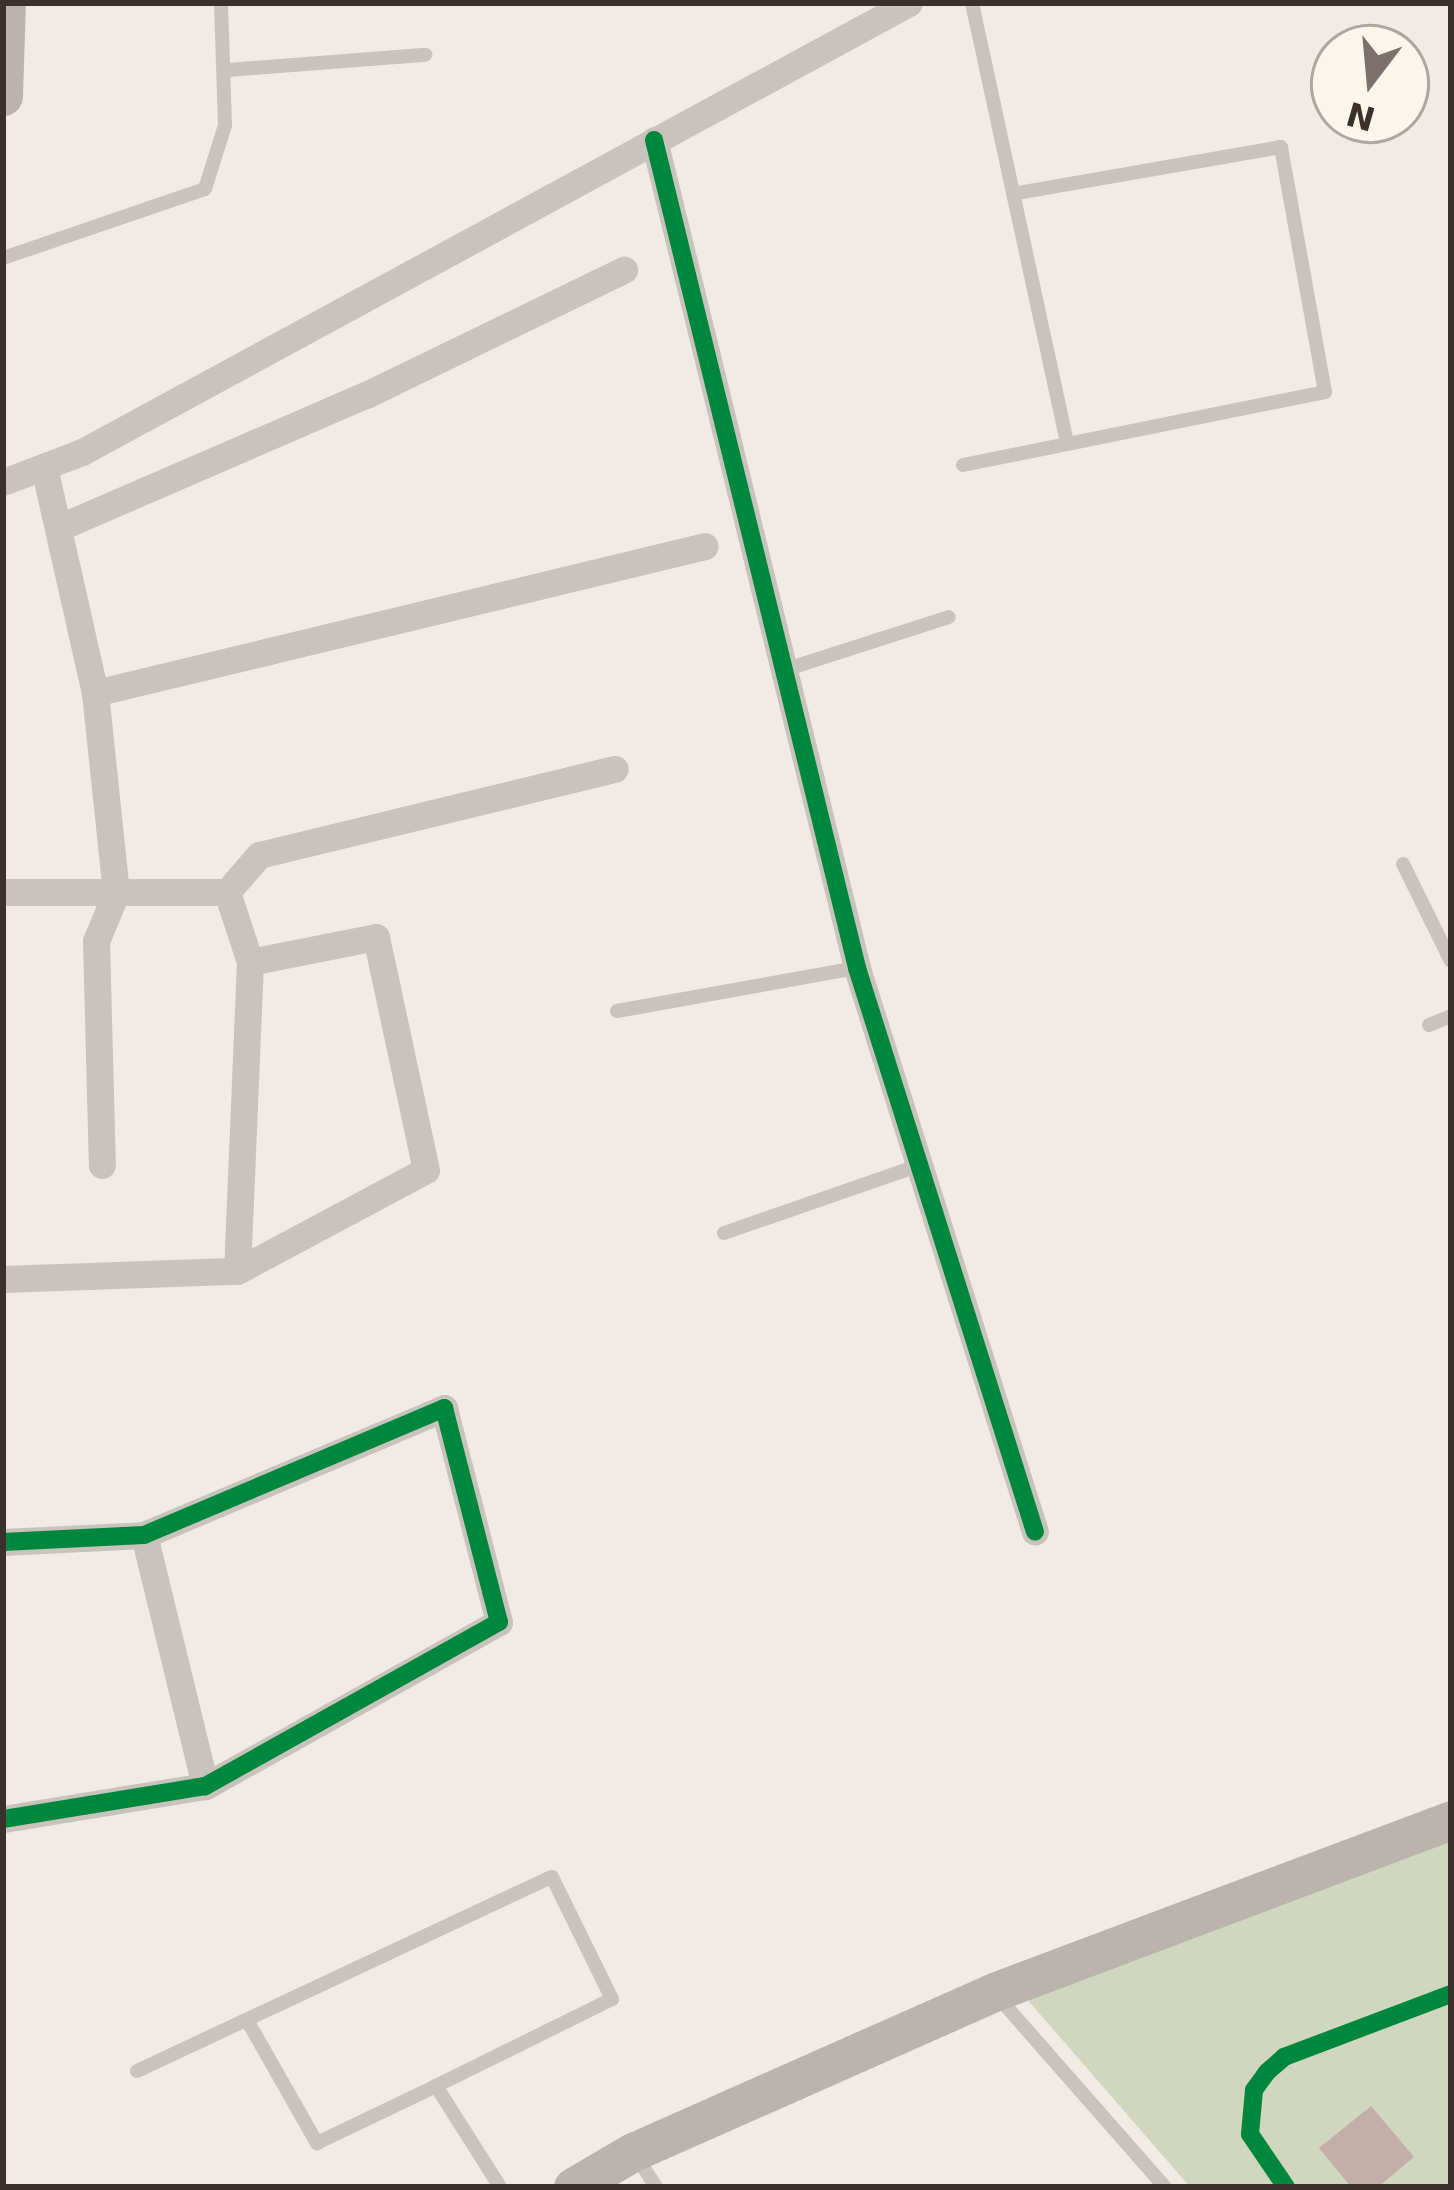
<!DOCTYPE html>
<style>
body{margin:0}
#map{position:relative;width:1454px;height:2190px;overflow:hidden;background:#f0ebe5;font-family:"DejaVu Sans",sans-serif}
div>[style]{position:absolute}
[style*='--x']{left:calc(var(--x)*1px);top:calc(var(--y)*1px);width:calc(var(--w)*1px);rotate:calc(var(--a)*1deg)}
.green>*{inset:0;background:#d1d6bf}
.building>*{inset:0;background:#c3afa7}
.lane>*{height:14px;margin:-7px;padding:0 7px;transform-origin:7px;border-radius:7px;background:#c9c3be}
.street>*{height:27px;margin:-13.5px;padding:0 13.5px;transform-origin:13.5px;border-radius:13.5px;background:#c9c3be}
.secondary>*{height:39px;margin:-19.5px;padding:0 19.5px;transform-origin:19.5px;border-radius:19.5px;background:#bab3ae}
.cycleway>*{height:18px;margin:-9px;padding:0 9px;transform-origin:9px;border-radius:9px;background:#00873e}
span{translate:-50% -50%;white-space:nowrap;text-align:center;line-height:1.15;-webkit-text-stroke:9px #fbf5ee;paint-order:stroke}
.frame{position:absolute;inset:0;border:6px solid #3b302b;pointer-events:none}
.north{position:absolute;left:1310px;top:24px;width:120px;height:120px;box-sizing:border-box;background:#fbf5ee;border:3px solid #aea6a0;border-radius:50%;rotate:196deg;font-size:33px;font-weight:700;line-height:48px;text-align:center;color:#3b302b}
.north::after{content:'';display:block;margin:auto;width:42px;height:54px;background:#7a716c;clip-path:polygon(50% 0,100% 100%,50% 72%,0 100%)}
</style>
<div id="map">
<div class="green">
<i style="clip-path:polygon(1451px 1838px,1451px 2187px,1190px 2187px,1026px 1998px)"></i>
</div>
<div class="building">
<i style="clip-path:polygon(1371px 2106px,1414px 2157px,1378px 2187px,1351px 2187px,1319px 2148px)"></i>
</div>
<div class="lane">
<i style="--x:972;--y:3;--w:451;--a:77.8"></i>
<i style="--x:228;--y:70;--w:198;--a:-4.4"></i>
<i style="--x:3;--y:258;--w:213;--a:-18.9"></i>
<i style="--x:205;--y:189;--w:67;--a:-72.6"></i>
<i style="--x:225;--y:125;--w:122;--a:-91.9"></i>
<i style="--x:963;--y:465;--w:369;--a:-11.4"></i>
<i style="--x:1325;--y:392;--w:249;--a:-100.2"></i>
<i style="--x:1281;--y:147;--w:272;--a:170.1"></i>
<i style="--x:784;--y:670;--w:173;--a:-17.8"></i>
<i style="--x:1403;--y:864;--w:108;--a:63.7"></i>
<i style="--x:617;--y:1011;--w:244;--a:-10.2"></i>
<i style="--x:1429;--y:1025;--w:24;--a:-22"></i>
<i style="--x:724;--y:1233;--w:211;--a:-19.1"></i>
<i style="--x:998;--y:1997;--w:253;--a:48.7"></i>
<i style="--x:247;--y:2020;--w:142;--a:60.4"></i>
<i style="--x:317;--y:2143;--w:132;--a:-25.6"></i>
<i style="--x:137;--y:2071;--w:458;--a:-25.1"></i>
<i style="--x:552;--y:1877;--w:136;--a:63.8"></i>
<i style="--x:612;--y:1999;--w:196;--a:153.7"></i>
<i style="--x:436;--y:2086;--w:120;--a:57.6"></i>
<i style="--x:636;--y:2156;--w:37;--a:57"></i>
</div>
<div class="street">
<i style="--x:654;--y:140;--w:853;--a:76.22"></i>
<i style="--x:857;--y:968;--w:591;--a:72.48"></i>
<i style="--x:44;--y:467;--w:232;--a:77.3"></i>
<i style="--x:95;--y:693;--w:201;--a:84"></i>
<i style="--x:116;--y:893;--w:52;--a:112.6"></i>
<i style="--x:96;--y:941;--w:224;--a:88.5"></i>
<i style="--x:3;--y:482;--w:85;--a:-20.8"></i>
<i style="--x:82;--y:452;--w:941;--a:-28.5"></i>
<i style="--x:58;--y:528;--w:335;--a:-23.4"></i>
<i style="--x:366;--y:395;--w:287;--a:-25.9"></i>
<i style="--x:95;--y:693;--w:627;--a:-13.55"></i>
<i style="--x:3;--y:892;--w:224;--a:0"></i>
<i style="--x:227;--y:892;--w:49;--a:-49.1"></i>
<i style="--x:259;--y:855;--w:366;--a:-13.6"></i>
<i style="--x:227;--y:892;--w:74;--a:71.8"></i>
<i style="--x:250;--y:962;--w:309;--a:92.4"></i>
<i style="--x:3;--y:1279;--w:234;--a:-2"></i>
<i style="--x:237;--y:1271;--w:214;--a:-28.1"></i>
<i style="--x:426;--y:1170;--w:238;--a:-102.1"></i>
<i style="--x:376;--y:937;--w:128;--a:168.8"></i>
<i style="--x:144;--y:1535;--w:258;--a:76.3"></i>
<i style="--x:3;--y:1542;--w:141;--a:-2.8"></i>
<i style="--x:144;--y:1535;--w:326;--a:-22.9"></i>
<i style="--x:444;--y:1408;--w:221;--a:75.6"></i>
<i style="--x:499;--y:1622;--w:337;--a:150.8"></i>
<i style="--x:205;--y:1786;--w:205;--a:170.7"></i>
</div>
<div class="secondary">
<i style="--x:3;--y:96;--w:93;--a:-88.2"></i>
<i style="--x:573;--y:2187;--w:69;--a:-30.3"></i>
<i style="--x:633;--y:2152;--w:395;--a:-23.9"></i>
<i style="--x:994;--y:1992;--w:488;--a:-20.6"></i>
</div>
<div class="cycleway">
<i style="--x:654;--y:140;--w:853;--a:76.22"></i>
<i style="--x:857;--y:968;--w:591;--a:72.48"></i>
<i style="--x:3;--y:1542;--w:141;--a:-2.8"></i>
<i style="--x:144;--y:1535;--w:326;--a:-22.9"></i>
<i style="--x:444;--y:1408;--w:221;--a:75.6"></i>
<i style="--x:499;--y:1622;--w:337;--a:150.8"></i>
<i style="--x:205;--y:1786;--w:205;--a:170.7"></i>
<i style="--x:1286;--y:2187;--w:64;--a:-124.2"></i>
<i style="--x:1250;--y:2134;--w:44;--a:-84.8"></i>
<i style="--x:1254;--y:2090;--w:22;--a:-54"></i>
<i style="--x:1267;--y:2072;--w:23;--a:-41"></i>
<i style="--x:1284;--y:2057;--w:178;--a:-20.7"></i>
</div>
<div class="frame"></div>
<div class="north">N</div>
</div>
